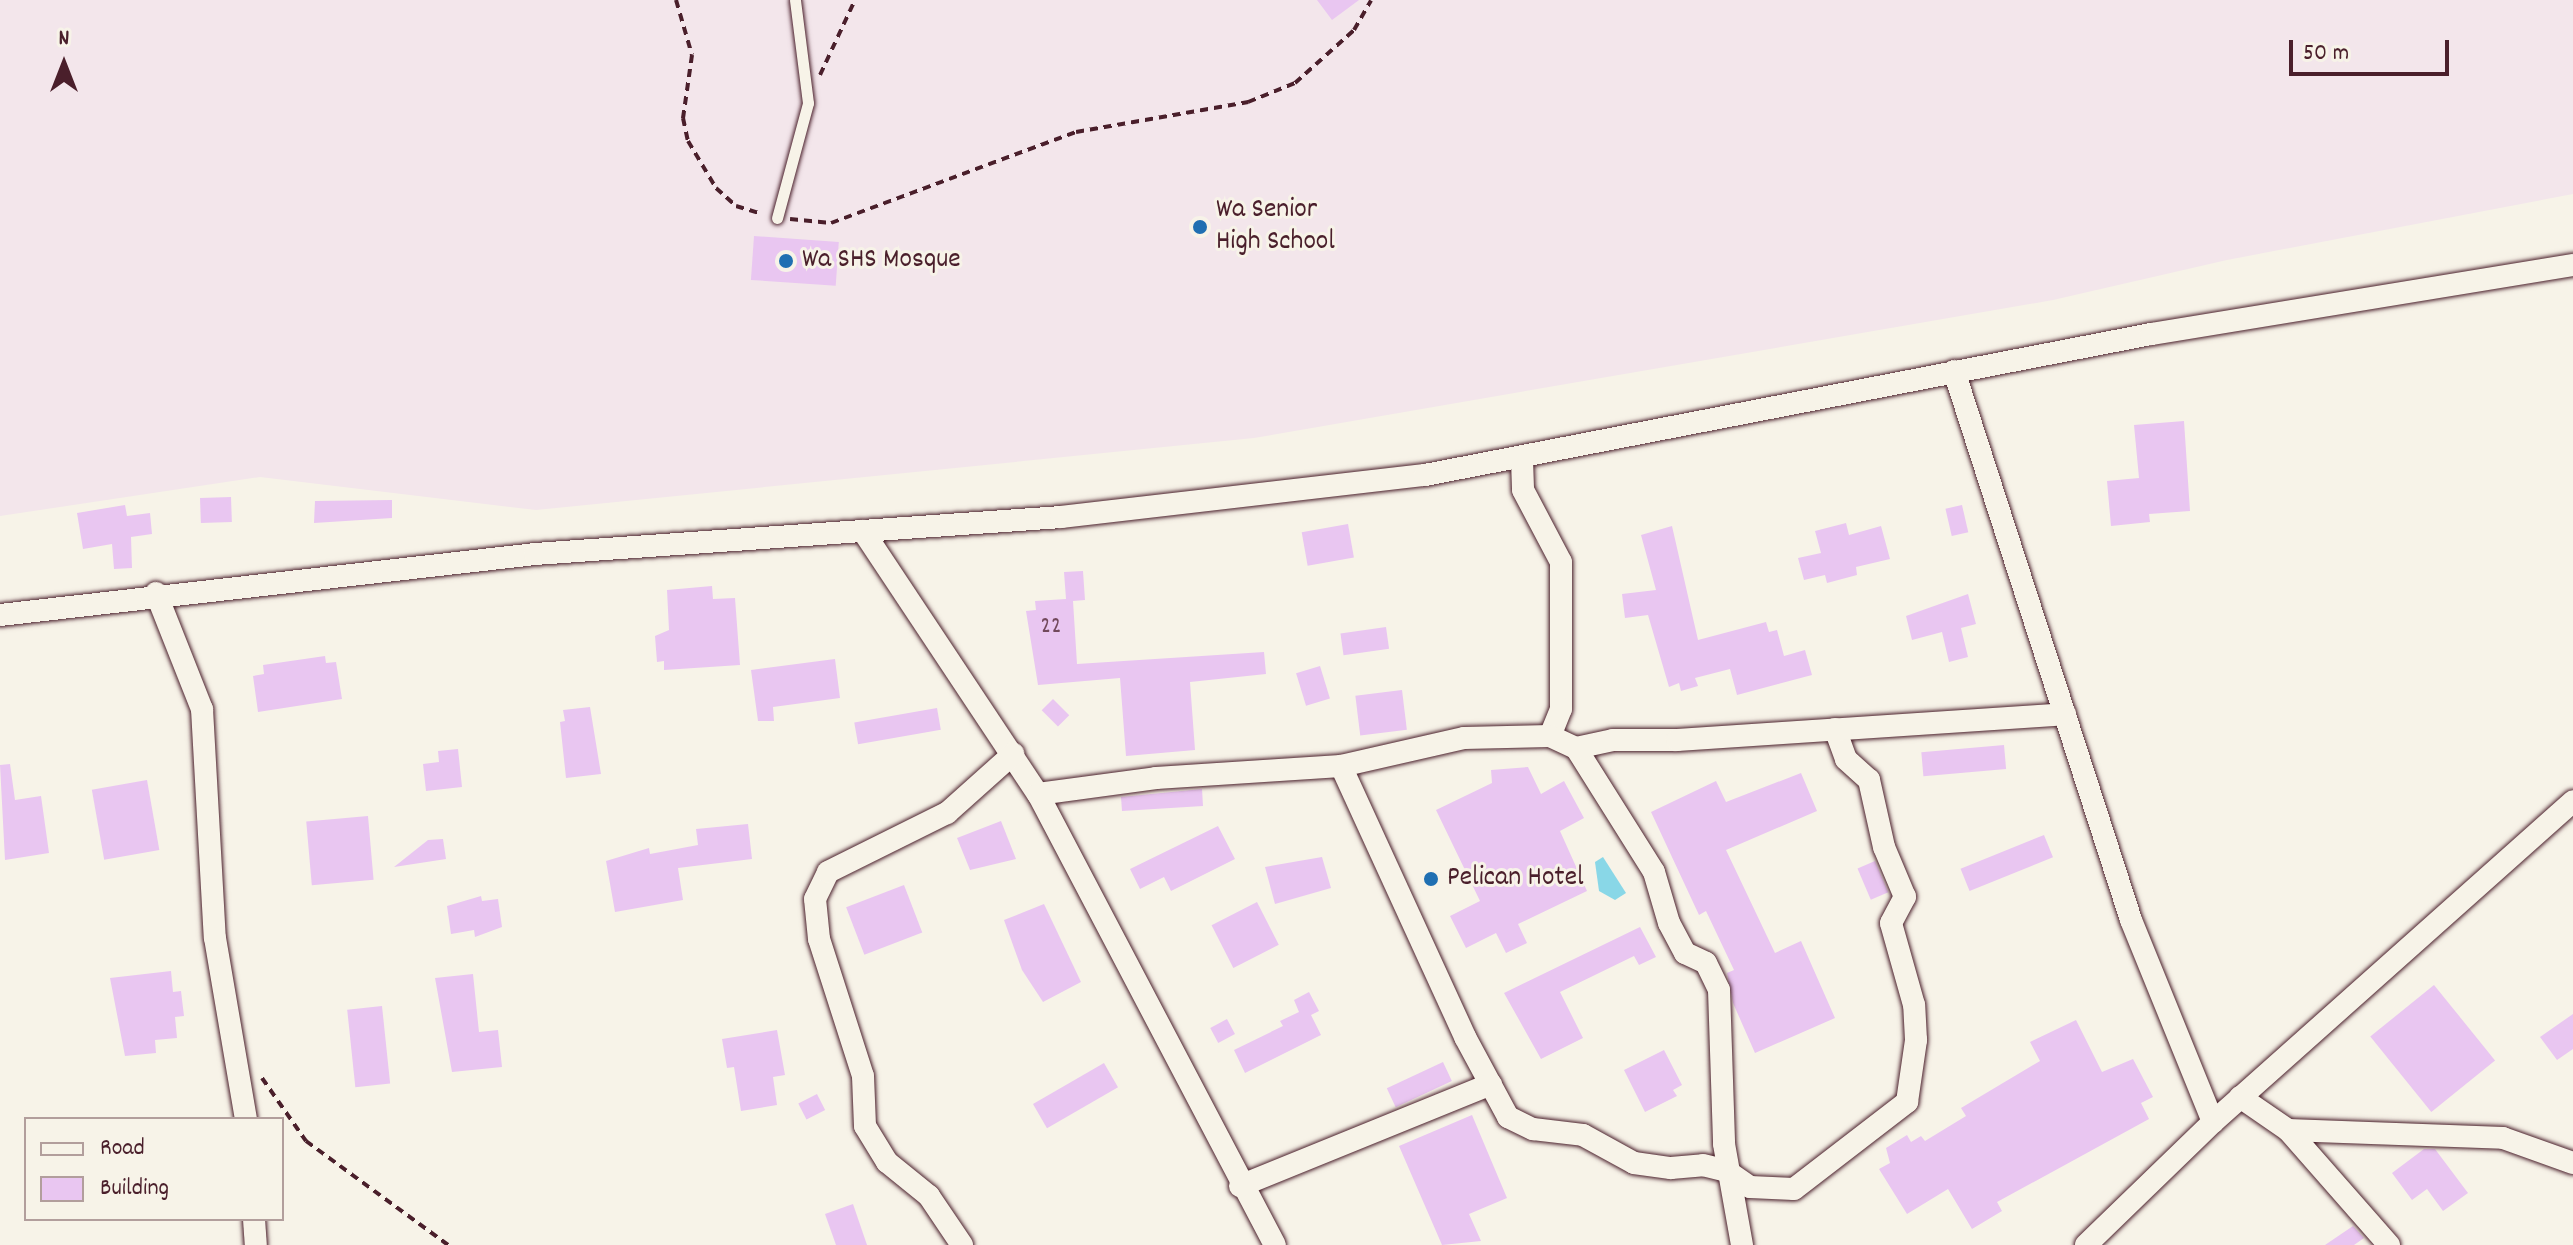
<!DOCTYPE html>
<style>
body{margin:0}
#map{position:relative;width:2573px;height:1245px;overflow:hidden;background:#f7f3e8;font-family:Dekko,sans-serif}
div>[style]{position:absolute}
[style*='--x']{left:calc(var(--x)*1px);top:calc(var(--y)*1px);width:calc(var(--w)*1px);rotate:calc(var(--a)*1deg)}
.built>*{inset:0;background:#f3e6eb}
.water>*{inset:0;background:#89d7e7}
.building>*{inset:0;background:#e9c6f1;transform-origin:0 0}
.path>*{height:4px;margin-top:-2px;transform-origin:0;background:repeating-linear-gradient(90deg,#4a1f2b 0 8px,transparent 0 14px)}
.roads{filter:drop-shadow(0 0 2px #4a1f2b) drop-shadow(0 0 2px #4a1f2b)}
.service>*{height:11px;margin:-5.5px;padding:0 5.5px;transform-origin:5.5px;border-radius:5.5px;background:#f7f3e8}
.minor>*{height:22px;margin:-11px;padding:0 11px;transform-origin:11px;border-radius:11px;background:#f7f3e8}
.dots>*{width:22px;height:22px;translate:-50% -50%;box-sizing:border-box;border:4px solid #f7f3e8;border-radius:50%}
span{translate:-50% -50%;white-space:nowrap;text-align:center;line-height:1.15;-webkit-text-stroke:6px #f7f3e8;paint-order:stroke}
.number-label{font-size:24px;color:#72495c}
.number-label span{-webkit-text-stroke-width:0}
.poi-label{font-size:28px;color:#4a1f2b}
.left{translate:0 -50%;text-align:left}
.legend{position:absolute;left:24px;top:1117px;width:260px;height:104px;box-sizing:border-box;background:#f7f3e8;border:2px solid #b29e9c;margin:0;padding:10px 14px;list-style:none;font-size:24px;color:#4a1f2b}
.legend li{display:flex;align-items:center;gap:16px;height:40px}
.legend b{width:40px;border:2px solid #b29e9c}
.north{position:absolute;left:24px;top:24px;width:80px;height:80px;-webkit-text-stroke:6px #f7f3e8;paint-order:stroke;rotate:0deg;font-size:22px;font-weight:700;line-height:32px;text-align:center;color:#4a1f2b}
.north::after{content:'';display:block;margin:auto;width:28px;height:36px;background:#4a1f2b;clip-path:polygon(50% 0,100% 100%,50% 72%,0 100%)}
.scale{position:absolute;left:2289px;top:40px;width:160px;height:36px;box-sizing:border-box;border:4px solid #4a1f2b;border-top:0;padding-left:10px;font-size:24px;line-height:28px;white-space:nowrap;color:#4a1f2b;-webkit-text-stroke:6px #f7f3e8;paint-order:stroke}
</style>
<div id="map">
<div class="built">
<i style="clip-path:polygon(0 0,2573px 0,2573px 194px,2227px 260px,2053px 300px,1254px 438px,536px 510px,260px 477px,0 516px)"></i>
</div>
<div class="water">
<i style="clip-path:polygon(1603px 857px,1626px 893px,1615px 900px,1599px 891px,1595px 862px)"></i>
</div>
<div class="building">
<i style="clip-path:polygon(1317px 0,1359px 0,1332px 20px)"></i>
<i style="left:754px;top:236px;width:85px;height:44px;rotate:4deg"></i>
<i style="clip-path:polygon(2184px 421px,2190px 511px,2149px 514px,2150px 522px,2111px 526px,2107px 481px,2139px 478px,2134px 425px)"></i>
<i style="left:231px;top:497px;width:25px;height:31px;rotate:88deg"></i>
<i style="clip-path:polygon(392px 500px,392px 518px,314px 523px,315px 501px)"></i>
<i style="clip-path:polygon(125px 505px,127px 516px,150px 513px,152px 534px,131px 537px,132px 568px,114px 569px,112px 544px,83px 549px,77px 513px)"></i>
<i style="left:1962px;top:505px;width:28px;height:17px;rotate:77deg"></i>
<i style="clip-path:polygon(1846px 523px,1849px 535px,1881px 526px,1890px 559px,1856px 567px,1857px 575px,1827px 583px,1825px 575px,1804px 580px,1798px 558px,1821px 553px,1815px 531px)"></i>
<i style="left:1348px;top:524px;width:34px;height:47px;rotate:80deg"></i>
<i style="clip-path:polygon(1672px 526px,1698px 640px,1766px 622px,1769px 632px,1777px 630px,1784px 656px,1805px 650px,1812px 675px,1737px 695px,1730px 669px,1695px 678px,1698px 686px,1681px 691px,1679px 683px,1669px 687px,1648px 615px,1625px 618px,1622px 594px,1656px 590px,1641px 535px)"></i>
<i style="clip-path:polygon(1083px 571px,1085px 600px,1073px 601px,1077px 664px,1264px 652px,1266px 674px,1190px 682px,1195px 750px,1126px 756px,1120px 678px,1038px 685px,1026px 611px,1036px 610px,1035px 601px,1066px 599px,1064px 572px)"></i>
<i style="clip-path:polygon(712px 586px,713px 599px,735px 598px,740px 665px,664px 670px,664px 661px,657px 662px,655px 636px,669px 630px,667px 590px)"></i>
<i style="clip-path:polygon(1968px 594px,1976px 624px,1961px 628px,1968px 657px,1949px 662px,1942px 632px,1912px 640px,1906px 616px)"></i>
<i style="left:1386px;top:627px;width:22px;height:46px;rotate:82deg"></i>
<i style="clip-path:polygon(325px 656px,326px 663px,336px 662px,342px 699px,258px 712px,253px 676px,264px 674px,263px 665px)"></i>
<i style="clip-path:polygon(835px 659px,840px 698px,773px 707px,774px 721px,758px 721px,751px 670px)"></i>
<i style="left:1320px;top:666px;width:34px;height:25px;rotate:73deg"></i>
<i style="left:1402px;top:690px;width:40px;height:47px;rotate:83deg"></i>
<i style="left:1053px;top:699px;width:23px;height:16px;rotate:45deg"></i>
<i style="clip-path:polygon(590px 707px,601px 774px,566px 778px,560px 722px,565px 721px,563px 710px)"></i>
<i style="left:937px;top:708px;width:22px;height:84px;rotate:80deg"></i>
<i style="left:2004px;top:745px;width:24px;height:83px;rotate:85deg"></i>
<i style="clip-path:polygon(458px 749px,462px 787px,426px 791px,423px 764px,439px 762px,438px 751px)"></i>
<i style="clip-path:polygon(10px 764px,15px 800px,41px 796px,49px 853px,5px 860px,0 765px)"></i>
<i style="clip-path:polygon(1528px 767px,1541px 794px,1564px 781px,1584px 818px,1560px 831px,1587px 891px,1518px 924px,1527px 943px,1506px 953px,1496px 933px,1466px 948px,1450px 916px,1480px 901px,1436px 810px,1492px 783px,1491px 770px)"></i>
<i style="clip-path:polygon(1801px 773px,1817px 811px,1726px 850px,1775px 953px,1801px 941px,1835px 1018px,1755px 1053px,1733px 1003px,1727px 973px,1734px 970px,1706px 911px,1699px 915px,1651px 812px,1716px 781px,1726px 802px)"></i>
<i style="left:147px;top:780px;width:71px;height:56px;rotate:80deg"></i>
<i style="clip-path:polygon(1202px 789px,1203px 806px,1122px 811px,1121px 797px)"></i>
<i style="left:368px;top:816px;width:64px;height:62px;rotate:85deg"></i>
<i style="clip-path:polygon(1001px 821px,1016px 859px,970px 870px,957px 838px)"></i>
<i style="clip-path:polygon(748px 824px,752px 859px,678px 868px,683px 900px,615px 912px,606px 861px,649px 848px,650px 854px,698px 845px,696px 829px)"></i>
<i style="clip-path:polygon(1218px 826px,1235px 859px,1171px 891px,1164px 877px,1140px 889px,1130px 869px)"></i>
<i style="left:2044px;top:835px;width:24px;height:90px;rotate:68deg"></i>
<i style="clip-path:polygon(443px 839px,446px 859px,394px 867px,428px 840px)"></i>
<i style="clip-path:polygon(1322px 857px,1331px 888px,1275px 904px,1265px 867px)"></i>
<i style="left:1875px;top:861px;width:34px;height:19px;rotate:67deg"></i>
<i style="left:904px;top:885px;width:51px;height:62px;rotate:69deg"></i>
<i style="clip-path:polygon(481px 896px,482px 901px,498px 899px,502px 927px,475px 937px,474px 930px,451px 934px,447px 906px)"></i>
<i style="left:1257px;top:902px;width:48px;height:51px;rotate:63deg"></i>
<i style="clip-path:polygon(1044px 904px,1081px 982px,1043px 1002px,1022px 970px,1004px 920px)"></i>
<i style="clip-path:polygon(1640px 927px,1656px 957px,1639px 965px,1634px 956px,1560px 992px,1583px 1038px,1541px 1059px,1504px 993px)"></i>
<i style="clip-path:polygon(171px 971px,173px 992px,181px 991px,184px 1016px,175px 1017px,177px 1038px,155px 1040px,156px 1053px,125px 1056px,110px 978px)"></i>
<i style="clip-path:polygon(473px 974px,479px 1032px,498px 1030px,502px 1067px,452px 1072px,435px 978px)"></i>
<i style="left:2434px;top:985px;width:97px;height:82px;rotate:51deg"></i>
<i style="clip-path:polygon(1309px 992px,1319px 1011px,1311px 1015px,1321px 1035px,1245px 1073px,1234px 1050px,1283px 1026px,1280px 1021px,1299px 1012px,1294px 1000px)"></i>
<i style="left:382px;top:1006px;width:78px;height:35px;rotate:84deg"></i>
<i style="clip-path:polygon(2573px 1014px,2573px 1049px,2557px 1060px,2540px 1037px)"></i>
<i style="left:1227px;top:1019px;width:17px;height:19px;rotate:62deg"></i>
<i style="clip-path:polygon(2076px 1020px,2102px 1072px,2133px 1059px,2153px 1097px,2141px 1103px,2149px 1119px,1997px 1202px,2002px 1211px,1972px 1229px,1948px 1189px,1907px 1214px,1879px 1169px,1890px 1163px,1886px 1148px,1907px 1135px,1911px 1142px,1921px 1136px,1925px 1141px,1966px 1116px,1961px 1108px,2040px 1061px,2030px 1042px)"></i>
<i style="clip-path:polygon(777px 1030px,785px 1075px,773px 1077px,777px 1105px,741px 1111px,734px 1067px,727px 1068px,722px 1039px)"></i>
<i style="clip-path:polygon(1664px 1050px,1682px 1085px,1673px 1090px,1677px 1096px,1645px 1112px,1624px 1070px)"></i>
<i style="left:1443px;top:1062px;width:21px;height:62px;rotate:65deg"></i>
<i style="left:1104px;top:1063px;width:28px;height:82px;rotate:60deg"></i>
<i style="left:817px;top:1094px;width:18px;height:21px;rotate:63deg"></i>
<i style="clip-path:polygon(1472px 1115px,1507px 1198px,1469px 1214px,1481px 1241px,1442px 1245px,1399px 1146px)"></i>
<i style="clip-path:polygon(2424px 1149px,2435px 1149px,2468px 1193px,2443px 1211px,2427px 1189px,2412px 1200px,2392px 1173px)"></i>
<i style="clip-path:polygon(853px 1204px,867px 1245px,836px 1245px,825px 1214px)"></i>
<i style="clip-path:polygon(2353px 1226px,2364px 1238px,2354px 1245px,2325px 1245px)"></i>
</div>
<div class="path">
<i style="--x:676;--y:0;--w:57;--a:73.8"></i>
<i style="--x:692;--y:55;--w:64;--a:98.1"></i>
<i style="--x:683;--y:118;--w:24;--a:78"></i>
<i style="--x:688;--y:141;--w:55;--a:59.2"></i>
<i style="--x:716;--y:188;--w:27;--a:42"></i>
<i style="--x:736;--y:206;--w:27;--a:17"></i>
<i style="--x:820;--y:75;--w:83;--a:-65"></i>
<i style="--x:790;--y:219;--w:41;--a:5.6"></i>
<i style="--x:831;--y:223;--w:261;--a:-20.4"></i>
<i style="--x:1076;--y:132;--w:175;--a:-9.9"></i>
<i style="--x:1248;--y:102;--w:51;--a:-22"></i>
<i style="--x:1295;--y:83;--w:79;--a:-41.9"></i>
<i style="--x:1354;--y:30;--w:34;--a:-60"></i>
<i style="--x:262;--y:1078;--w:77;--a:55.1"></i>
<i style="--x:306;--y:1141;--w:176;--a:36.2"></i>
</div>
<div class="roads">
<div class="service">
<i style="--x:777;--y:218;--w:119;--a:-74.9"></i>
<i style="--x:808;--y:103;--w:104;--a:-97.2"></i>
</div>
<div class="minor">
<i style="--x:1954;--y:371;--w:577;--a:72.13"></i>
<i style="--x:2131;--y:920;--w:218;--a:67.9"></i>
<i style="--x:1522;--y:460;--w:30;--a:88"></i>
<i style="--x:1523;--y:490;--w:81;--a:62.2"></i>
<i style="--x:1561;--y:562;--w:147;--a:90"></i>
<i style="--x:1561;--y:709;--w:29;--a:112"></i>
<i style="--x:863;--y:531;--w:316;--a:56.4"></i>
<i style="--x:1038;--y:794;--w:509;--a:62.28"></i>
<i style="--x:156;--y:593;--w:125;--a:68.4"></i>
<i style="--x:202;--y:709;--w:229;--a:86.8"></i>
<i style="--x:215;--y:938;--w:184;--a:80.3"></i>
<i style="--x:0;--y:615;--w:538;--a:-6.5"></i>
<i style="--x:535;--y:554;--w:527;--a:-4.02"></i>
<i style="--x:1061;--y:517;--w:366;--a:-6.6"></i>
<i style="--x:1425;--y:475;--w:740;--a:-10.99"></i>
<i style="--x:2151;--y:334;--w:428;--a:-9.3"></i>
<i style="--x:1576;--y:748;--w:146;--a:57.8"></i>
<i style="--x:1654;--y:872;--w:53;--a:73.6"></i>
<i style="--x:1669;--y:923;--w:34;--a:62"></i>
<i style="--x:1685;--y:953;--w:23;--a:25"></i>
<i style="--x:1706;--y:963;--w:30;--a:64"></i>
<i style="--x:1719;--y:990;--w:154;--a:88.1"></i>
<i style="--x:1724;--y:1144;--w:103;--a:79.9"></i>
<i style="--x:1341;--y:766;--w:298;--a:65.4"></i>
<i style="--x:1465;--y:1037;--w:91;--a:61.7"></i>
<i style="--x:1508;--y:1117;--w:28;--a:26"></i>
<i style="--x:1533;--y:1129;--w:50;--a:6.8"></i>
<i style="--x:1583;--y:1135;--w:58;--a:28.8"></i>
<i style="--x:1634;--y:1163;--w:37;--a:8"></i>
<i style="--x:1671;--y:1168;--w:32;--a:-5"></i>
<i style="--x:1703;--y:1165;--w:25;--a:14"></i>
<i style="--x:1727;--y:1171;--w:28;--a:35"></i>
<i style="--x:1750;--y:1187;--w:44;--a:2.6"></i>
<i style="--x:1794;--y:1189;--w:143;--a:-37.6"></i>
<i style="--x:1907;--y:1102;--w:63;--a:-81.7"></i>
<i style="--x:1916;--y:1040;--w:35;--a:-93"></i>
<i style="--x:1914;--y:1005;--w:85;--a:-105.7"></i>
<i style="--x:1891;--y:923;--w:30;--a:-62"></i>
<i style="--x:1905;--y:897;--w:54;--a:-112.8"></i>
<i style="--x:1884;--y:847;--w:69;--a:-102.6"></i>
<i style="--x:1869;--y:780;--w:31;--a:-138"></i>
<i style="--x:1846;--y:759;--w:32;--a:-110"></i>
<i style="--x:1038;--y:794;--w:119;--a:-7.7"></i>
<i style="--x:1156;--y:778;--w:185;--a:-3.7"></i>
<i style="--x:1341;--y:766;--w:126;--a:-12.8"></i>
<i style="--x:1464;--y:738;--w:86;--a:-1.3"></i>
<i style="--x:1550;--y:736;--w:29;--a:25"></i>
<i style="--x:1576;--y:748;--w:38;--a:-12"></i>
<i style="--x:1613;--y:740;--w:64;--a:0"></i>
<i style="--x:1677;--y:740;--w:389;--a:-3.8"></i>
<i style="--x:2240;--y:1097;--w:58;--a:34.5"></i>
<i style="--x:2288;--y:1130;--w:153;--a:48.7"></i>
<i style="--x:2288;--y:1130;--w:215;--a:2.1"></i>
<i style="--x:2503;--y:1138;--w:74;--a:19.7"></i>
<i style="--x:1240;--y:1186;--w:271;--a:-22.1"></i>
<i style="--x:254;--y:1219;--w:26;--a:86"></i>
<i style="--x:962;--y:1245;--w:59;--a:-124"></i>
<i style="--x:929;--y:1196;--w:54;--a:-141"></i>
<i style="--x:887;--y:1162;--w:42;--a:-121.4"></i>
<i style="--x:865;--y:1126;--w:50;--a:-92.3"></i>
<i style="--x:863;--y:1076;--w:144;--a:-107.8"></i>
<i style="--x:819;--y:939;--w:40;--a:-95.7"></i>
<i style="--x:815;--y:899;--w:30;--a:-64"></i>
<i style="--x:828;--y:872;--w:133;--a:-26.4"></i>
<i style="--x:947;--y:813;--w:89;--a:-41.8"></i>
<i style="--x:2086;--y:1245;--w:177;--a:-44.1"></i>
<i style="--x:2213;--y:1122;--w:482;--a:-41.7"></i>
</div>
</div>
<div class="dots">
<i style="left:1200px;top:227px;background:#1f6fb2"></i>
<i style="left:786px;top:261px;background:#1f6fb2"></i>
<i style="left:1431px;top:879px;background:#1f6fb2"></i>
</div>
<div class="number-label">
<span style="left:1051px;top:628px">22</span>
</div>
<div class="poi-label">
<span class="left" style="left:1216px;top:227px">Wa Senior<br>High School</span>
<span class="left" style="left:802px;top:261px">Wa SHS Mosque</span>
<span class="left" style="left:1447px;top:879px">Pelican Hotel</span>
</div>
<ul class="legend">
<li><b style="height:10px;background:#f7f3e8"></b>Road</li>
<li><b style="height:22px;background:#e9c6f1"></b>Building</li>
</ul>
<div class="north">N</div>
<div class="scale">50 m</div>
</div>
